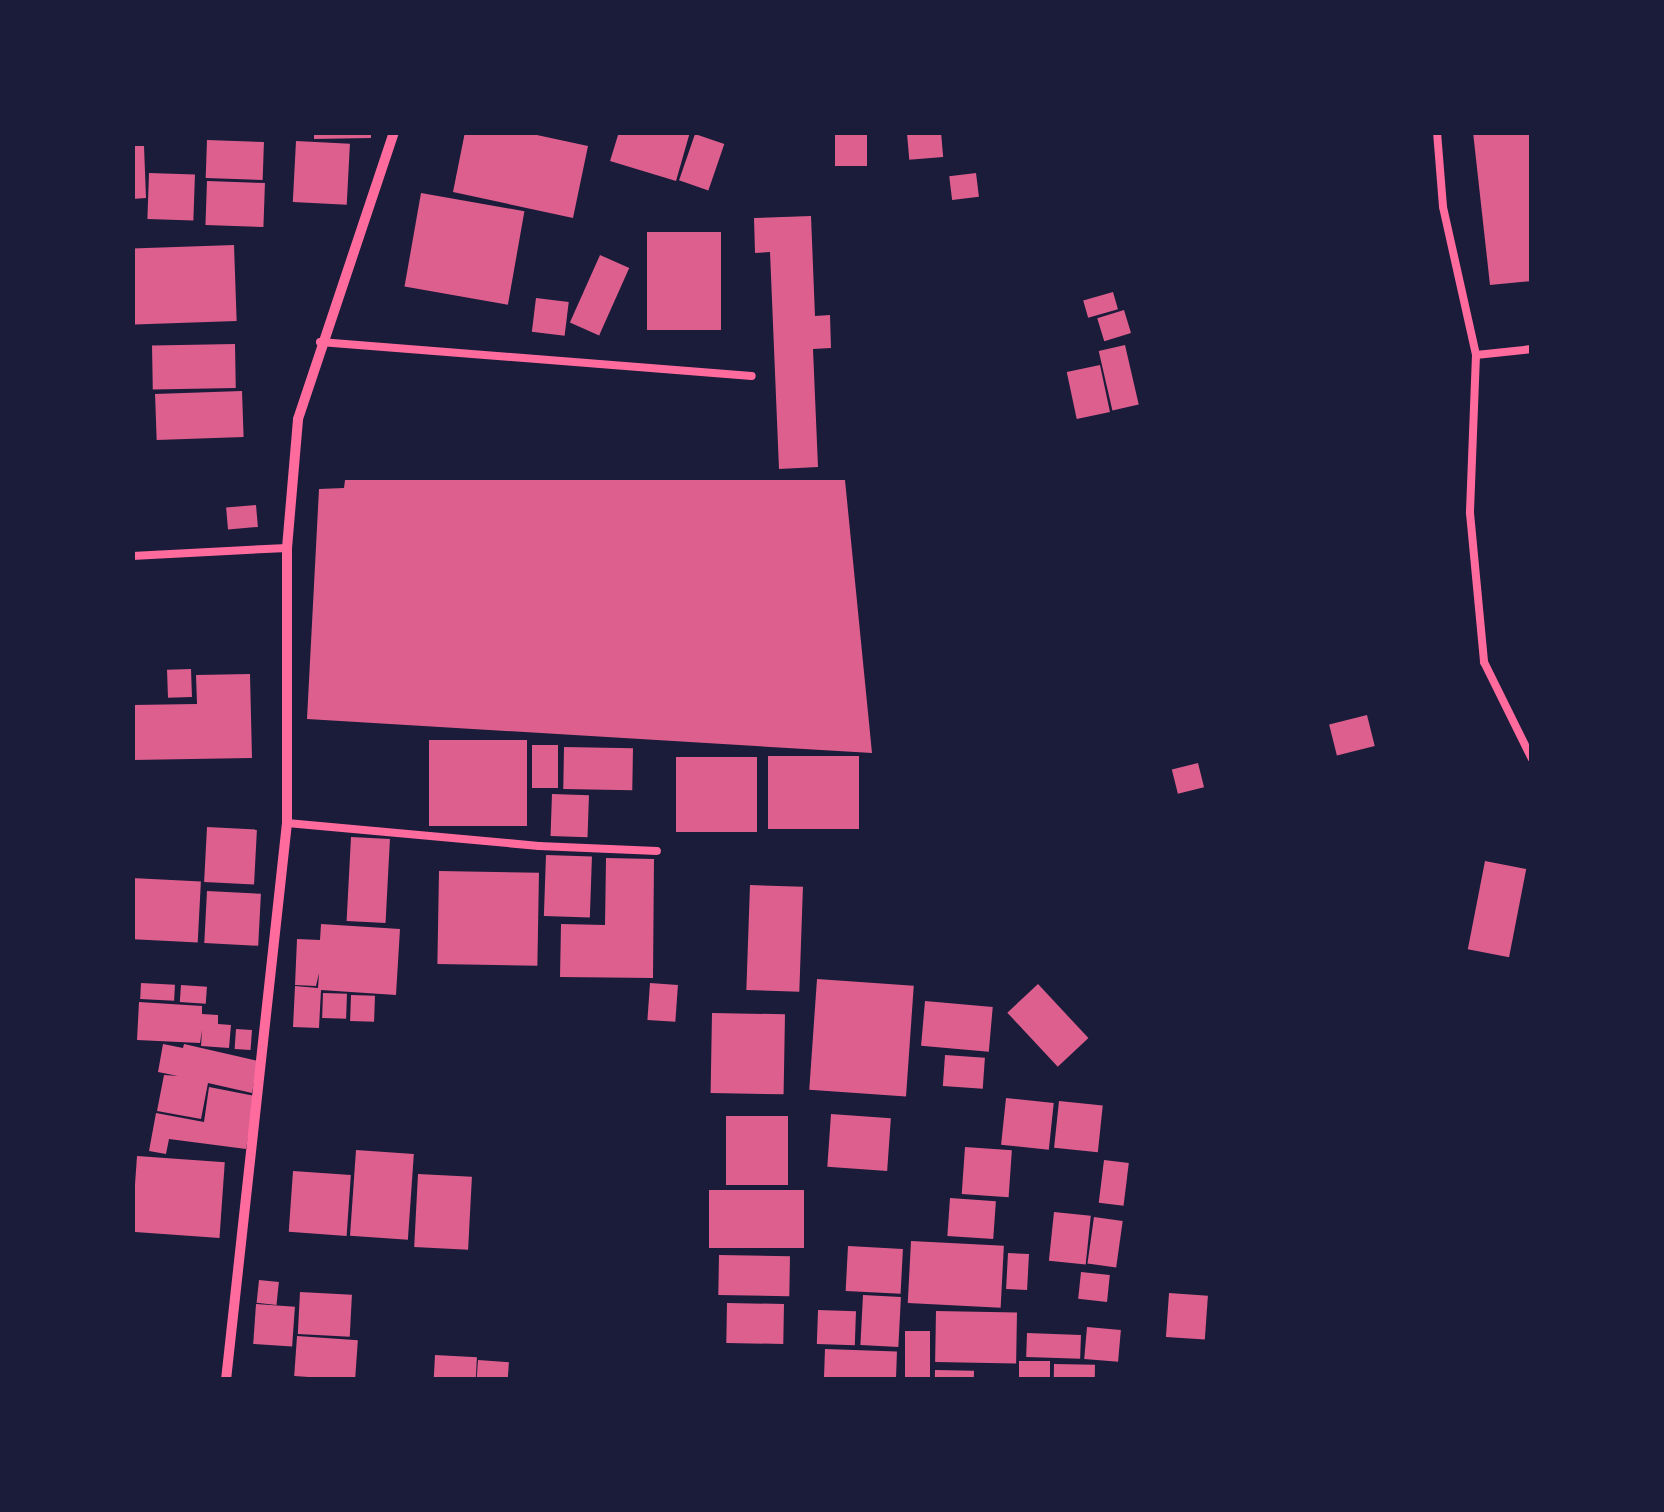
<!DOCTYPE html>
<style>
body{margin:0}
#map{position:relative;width:1664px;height:1512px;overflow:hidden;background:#1b1b3a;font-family:Rubik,sans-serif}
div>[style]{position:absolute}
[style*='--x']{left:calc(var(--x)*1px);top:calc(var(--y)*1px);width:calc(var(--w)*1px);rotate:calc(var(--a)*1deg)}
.building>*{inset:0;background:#dd5f8e;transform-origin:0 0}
.service>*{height:8px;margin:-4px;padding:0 4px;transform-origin:4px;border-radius:4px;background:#ff6b9d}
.minor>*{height:10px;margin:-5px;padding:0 5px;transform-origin:5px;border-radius:5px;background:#ff6b9d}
span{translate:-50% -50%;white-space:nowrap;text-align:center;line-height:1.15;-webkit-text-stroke:9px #1b1b3a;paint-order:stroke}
.frame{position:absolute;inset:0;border:135px solid #1b1b3a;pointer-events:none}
</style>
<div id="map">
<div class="building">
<i style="clip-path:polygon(314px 132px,371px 132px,371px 138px,314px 139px)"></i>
<i style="clip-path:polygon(465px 132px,523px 132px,588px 146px,573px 218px,453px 192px)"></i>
<i style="clip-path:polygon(619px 132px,690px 132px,676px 181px,610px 161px)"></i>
<i style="left:835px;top:132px;width:32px;height:34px"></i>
<i style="left:941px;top:132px;width:25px;height:34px;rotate:85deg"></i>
<i style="clip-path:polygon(1473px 132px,1532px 132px,1532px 281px,1490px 285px)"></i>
<i style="left:695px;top:134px;width:31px;height:49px;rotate:19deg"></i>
<i style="left:207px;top:140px;width:57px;height:38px;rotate:2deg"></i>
<i style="left:296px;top:141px;width:54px;height:61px;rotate:3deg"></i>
<i style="clip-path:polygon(132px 146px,144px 146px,146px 198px,132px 199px)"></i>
<i style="left:149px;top:173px;width:46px;height:46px;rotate:2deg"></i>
<i style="left:976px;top:173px;width:24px;height:27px;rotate:83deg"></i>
<i style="left:207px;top:181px;width:58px;height:44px;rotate:2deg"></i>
<i style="left:421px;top:193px;width:105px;height:95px;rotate:10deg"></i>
<i style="clip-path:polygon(811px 216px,815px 316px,830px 315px,831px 348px,813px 349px,818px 467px,779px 469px,770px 252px,755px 253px,754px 218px)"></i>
<i style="left:647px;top:232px;width:74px;height:98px"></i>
<i style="left:234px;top:245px;width:76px;height:102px;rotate:88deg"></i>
<i style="left:600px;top:255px;width:32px;height:74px;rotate:24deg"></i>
<i style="left:1113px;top:292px;width:18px;height:31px;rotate:74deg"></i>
<i style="left:536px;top:298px;width:33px;height:34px;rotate:7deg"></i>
<i style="left:1124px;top:310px;width:24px;height:28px;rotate:73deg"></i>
<i style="left:235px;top:344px;width:44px;height:83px;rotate:89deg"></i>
<i style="left:1125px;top:345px;width:61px;height:27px;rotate:77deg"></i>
<i style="left:1100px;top:365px;width:48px;height:34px;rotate:78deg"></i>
<i style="left:242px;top:391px;width:46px;height:87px;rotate:88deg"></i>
<i style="clip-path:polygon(345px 480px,845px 480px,872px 753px,307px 719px,319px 489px,344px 488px)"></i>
<i style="left:256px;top:505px;width:22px;height:30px;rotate:85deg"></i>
<i style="left:191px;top:669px;width:28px;height:24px;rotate:88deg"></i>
<i style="clip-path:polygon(250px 674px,252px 758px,132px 760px,132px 705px,197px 704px,196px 675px)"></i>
<i style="left:1367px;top:715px;width:32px;height:39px;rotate:76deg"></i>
<i style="left:429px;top:740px;width:98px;height:86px"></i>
<i style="left:532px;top:745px;width:26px;height:43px"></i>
<i style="left:564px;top:747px;width:69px;height:42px;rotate:1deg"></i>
<i style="left:768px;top:756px;width:91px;height:73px"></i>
<i style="left:676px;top:757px;width:81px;height:75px"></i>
<i style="left:1198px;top:763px;width:25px;height:27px;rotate:76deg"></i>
<i style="left:552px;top:794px;width:37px;height:42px;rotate:2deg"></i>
<i style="left:207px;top:827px;width:50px;height:55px;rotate:3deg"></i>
<i style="left:351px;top:837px;width:39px;height:84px;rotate:3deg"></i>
<i style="left:546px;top:855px;width:46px;height:61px;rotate:2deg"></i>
<i style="clip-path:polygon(606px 858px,654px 859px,653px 978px,560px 977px,561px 924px,605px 925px)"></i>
<i style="left:1485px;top:861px;width:42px;height:90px;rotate:11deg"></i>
<i style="left:439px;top:871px;width:100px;height:93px;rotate:1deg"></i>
<i style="left:132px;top:878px;width:69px;height:61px;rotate:3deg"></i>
<i style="left:750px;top:885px;width:53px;height:105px;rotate:2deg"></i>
<i style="left:207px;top:891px;width:54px;height:52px;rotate:3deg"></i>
<i style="clip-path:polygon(321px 924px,400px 929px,396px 995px,321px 990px,319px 1028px,293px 1027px,295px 986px,318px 988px,319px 973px,316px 986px,295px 985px,297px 939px,320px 940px)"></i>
<i style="left:817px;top:979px;width:97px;height:111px;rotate:4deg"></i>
<i style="left:141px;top:983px;width:34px;height:16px;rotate:3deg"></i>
<i style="left:650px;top:983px;width:28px;height:37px;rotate:4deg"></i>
<i style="left:1038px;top:984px;width:74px;height:42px;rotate:47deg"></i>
<i style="left:181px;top:985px;width:26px;height:17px;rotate:4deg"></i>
<i style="left:323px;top:993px;width:24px;height:25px;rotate:2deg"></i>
<i style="left:351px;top:995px;width:24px;height:26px;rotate:2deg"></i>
<i style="left:925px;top:1001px;width:68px;height:45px;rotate:5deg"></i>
<i style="clip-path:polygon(139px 1002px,202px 1006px,202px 1014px,218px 1015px,218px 1024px,231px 1025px,229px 1048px,201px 1046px,202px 1030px,200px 1043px,137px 1040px)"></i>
<i style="left:712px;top:1013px;width:73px;height:80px;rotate:1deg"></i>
<i style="left:236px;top:1029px;width:16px;height:20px;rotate:4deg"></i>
<i style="clip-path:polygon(163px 1044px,183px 1048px,184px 1044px,258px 1061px,252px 1093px,208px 1083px,201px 1119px,157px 1111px,164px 1075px,178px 1076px,158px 1072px)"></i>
<i style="left:945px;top:1055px;width:40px;height:31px;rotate:4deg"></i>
<i style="clip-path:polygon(209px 1087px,255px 1096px,246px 1149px,169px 1139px,166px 1154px,149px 1151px,156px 1113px,204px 1122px)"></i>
<i style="left:1006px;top:1098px;width:48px;height:47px;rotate:6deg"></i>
<i style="left:1059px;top:1101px;width:44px;height:47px;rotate:6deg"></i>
<i style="left:831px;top:1114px;width:60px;height:53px;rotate:4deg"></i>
<i style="left:726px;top:1116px;width:62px;height:69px"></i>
<i style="left:965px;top:1147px;width:47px;height:47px;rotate:4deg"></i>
<i style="left:356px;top:1150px;width:58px;height:86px;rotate:4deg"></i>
<i style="left:137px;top:1156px;width:88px;height:76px;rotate:4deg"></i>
<i style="left:1104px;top:1160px;width:25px;height:43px;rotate:7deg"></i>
<i style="left:293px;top:1171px;width:58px;height:61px;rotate:4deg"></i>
<i style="left:418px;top:1174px;width:54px;height:73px;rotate:3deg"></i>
<i style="left:709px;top:1190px;width:95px;height:58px"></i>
<i style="left:950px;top:1198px;width:46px;height:38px;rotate:4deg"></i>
<i style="left:1054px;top:1212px;width:37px;height:49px;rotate:6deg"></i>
<i style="left:1094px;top:1217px;width:29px;height:47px;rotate:8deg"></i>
<i style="left:911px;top:1241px;width:93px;height:62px;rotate:3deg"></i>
<i style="left:848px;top:1246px;width:55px;height:45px;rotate:3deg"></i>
<i style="left:1008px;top:1253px;width:21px;height:36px;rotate:3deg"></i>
<i style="left:719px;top:1255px;width:71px;height:40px;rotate:1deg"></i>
<i style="left:1081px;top:1272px;width:29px;height:27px;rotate:6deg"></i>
<i style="left:259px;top:1280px;width:20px;height:23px;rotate:6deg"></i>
<i style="left:300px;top:1292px;width:52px;height:42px;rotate:3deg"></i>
<i style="left:1169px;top:1293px;width:39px;height:44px;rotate:4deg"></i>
<i style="left:863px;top:1295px;width:38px;height:50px;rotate:3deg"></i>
<i style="left:727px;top:1303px;width:57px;height:40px;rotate:1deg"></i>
<i style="left:256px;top:1304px;width:39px;height:40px;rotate:4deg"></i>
<i style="left:818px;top:1310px;width:38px;height:34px;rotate:2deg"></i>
<i style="left:936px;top:1311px;width:81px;height:51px;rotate:1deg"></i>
<i style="left:1087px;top:1327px;width:34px;height:32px;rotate:5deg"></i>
<i style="left:905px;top:1331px;width:25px;height:49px"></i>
<i style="left:1027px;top:1333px;width:54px;height:24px;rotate:2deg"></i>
<i style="left:297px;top:1336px;width:61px;height:40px;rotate:4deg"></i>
<i style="left:825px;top:1349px;width:72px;height:31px;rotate:2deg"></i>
<i style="left:435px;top:1355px;width:42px;height:25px;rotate:3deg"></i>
<i style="left:478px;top:1360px;width:31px;height:20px;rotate:4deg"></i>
<i style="left:1019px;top:1361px;width:31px;height:19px"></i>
<i style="left:1054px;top:1364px;width:41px;height:16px;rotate:1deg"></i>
<i style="left:935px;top:1370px;width:39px;height:10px;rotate:1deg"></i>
</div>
<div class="service">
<i style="--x:1437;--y:132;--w:75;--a:85.4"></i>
<i style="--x:1443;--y:207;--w:152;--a:77.4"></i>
<i style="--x:1476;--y:355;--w:56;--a:-6.1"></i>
<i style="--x:320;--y:342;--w:433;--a:4.5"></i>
<i style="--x:1476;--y:355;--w:158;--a:92.2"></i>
<i style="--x:1470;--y:513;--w:150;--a:84.6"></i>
<i style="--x:1484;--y:662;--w:108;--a:63.7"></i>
<i style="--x:132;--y:556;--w:155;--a:-3"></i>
<i style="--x:287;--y:823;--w:253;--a:5.2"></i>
<i style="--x:539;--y:846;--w:118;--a:2.4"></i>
</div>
<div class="minor">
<i style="--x:226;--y:1380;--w:560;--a:-83.75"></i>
<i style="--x:287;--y:823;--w:275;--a:-90"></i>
<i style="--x:287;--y:548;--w:129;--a:-85.1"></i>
<i style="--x:298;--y:419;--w:303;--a:-71.5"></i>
</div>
<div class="frame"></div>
</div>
